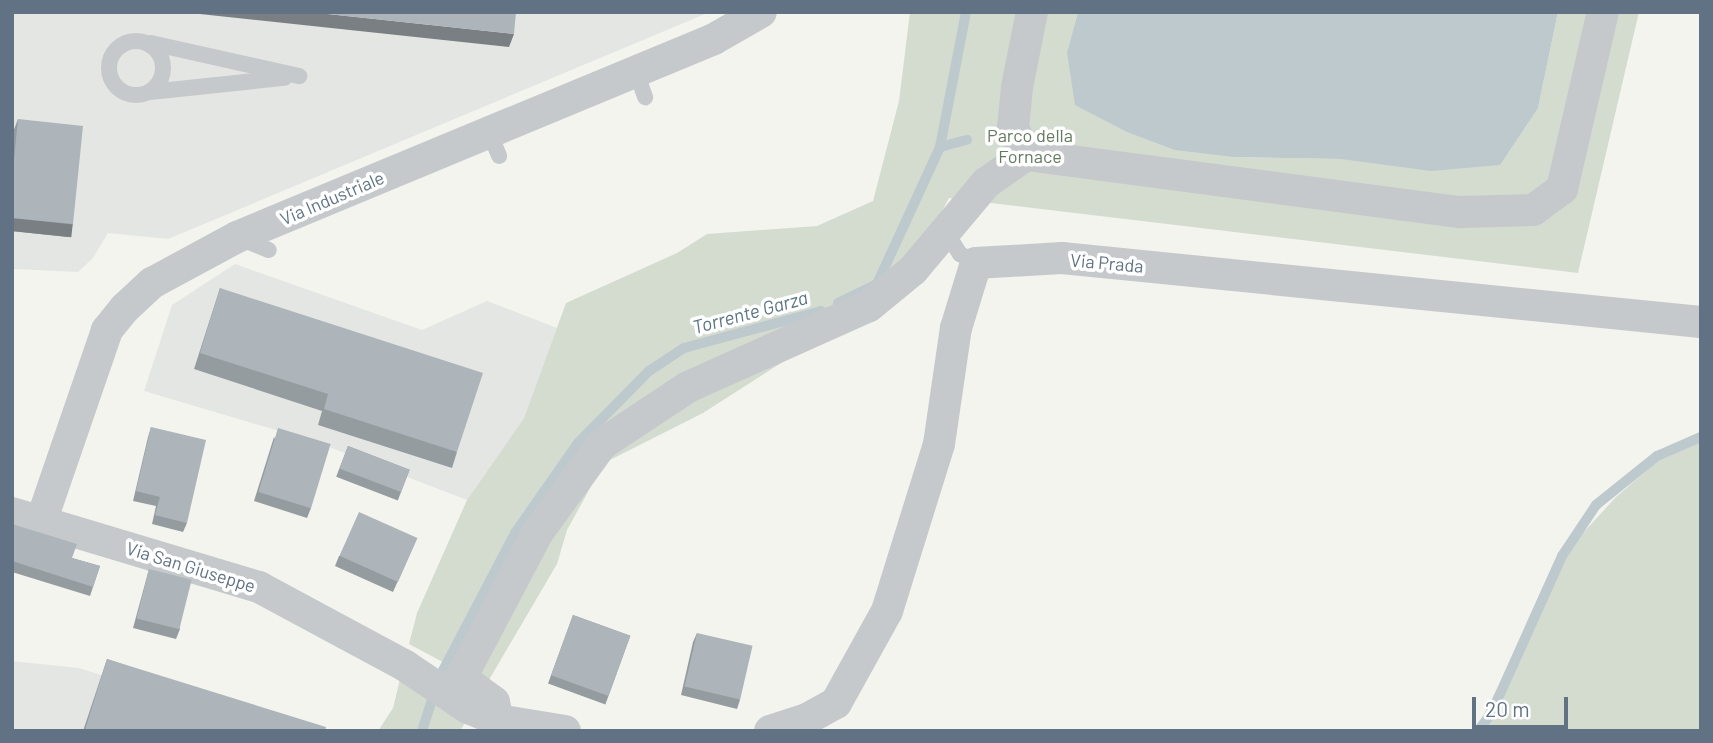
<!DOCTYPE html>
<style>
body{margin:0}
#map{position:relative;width:1713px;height:743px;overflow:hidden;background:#f4f4ef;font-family:Barlow,sans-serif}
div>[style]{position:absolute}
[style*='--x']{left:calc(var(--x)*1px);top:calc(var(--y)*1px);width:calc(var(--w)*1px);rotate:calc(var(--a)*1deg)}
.built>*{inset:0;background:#e4e6e3}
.green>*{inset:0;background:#d4dcd0}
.water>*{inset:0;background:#bec9ce}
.stream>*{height:10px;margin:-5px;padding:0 5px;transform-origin:5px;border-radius:5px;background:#bec9ce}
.lane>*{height:16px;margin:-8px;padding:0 8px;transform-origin:8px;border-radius:8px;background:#c6c9cc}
.lane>.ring{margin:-8px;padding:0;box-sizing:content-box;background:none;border:16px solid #c6c9cc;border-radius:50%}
.street>*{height:32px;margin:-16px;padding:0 16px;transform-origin:16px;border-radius:16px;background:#c6c9cc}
.wall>*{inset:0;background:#959ca0;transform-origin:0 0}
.shaded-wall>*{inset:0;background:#797f82;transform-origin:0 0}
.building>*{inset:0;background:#adb5ba;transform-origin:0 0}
span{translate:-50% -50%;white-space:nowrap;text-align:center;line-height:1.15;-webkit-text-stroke:7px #fff;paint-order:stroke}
.park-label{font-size:18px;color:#647a60}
.street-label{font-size:18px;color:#607283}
.water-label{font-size:19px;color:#5b7581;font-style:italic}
.frame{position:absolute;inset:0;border:14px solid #607283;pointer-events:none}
.scale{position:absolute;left:1472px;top:697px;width:96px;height:32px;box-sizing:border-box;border:4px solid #607283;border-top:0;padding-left:9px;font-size:21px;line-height:24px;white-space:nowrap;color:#607283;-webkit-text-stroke:5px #fff;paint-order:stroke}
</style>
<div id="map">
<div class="built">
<i style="clip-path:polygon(12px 12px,710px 12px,168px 239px,108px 233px,93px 258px,78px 272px,12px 269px)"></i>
<i style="clip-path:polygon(235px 264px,422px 330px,487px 301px,557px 328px,524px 418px,467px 500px,316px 442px,144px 391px,172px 305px)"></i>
<i style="clip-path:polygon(12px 661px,79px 668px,279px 731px,12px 731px)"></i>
</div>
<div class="green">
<i style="clip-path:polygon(910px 12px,1078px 12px,1067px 52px,1234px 157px,1341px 159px,1538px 108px,1558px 12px,1639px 12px,1578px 273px,949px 198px,895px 299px,803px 349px,703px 413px,604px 463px,567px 530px,557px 564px,486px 685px,409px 644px,417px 613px,467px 500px,524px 418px,566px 303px,677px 253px,707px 234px,817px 226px,873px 201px,899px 101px)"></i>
<i style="clip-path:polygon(1701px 432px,1701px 731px,1475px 731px,1521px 643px,1560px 558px,1616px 497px,1676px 445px)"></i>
<i style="clip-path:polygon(401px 675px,465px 723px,460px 731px,378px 731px,393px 708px)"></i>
</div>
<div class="water">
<i style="clip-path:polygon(1078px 12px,1558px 12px,1538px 108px,1500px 165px,1431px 171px,1341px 159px,1234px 157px,1175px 150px,1127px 132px,1075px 105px,1067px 52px)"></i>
</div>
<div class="stream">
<i style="--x:940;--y:147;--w:28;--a:-15"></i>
<i style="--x:838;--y:303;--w:43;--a:-26"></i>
<i style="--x:877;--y:284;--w:151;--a:-65.3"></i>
<i style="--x:940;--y:147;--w:137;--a:-79.1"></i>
<i style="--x:422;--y:731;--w:56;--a:-72.2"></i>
<i style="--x:439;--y:678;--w:164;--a:-62.3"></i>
<i style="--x:515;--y:533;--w:110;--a:-55"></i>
<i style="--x:578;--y:443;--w:101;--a:-45.4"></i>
<i style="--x:649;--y:371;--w:42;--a:-33.3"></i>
<i style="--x:684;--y:348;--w:142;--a:-15.1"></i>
<i style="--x:1478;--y:731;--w:21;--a:-53"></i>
<i style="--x:1491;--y:714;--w:173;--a:-65.8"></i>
<i style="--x:1562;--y:556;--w:61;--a:-56.3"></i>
<i style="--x:1596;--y:505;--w:78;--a:-38.8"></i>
<i style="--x:1657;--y:456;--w:48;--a:-23.4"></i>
</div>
<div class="lane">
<i class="ring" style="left:109px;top:41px;width:38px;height:38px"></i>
<i style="--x:151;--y:43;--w:152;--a:12.6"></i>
<i style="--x:636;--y:72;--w:27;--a:70"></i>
<i style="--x:150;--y:92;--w:135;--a:-6"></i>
<i style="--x:489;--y:132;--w:26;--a:67"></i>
<i style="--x:239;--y:238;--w:32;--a:22"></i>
<i style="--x:953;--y:243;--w:13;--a:58"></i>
<i style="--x:960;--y:254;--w:18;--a:29"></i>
</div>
<div class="street">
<i style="--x:1026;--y:155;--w:30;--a:-116"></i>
<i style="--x:1013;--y:128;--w:41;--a:-84.4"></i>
<i style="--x:1017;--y:87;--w:76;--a:-78.7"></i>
<i style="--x:12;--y:513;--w:258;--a:16.7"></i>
<i style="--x:259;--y:587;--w:165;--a:28.3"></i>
<i style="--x:404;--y:665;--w:77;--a:33.9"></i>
<i style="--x:468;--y:708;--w:32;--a:22"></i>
<i style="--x:498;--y:720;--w:68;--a:9.3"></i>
<i style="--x:41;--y:522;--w:203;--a:-71"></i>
<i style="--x:107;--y:330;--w:28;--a:-51"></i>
<i style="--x:125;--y:308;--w:37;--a:-43"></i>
<i style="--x:152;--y:283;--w:97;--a:-28.4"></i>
<i style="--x:237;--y:237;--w:516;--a:-22.54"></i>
<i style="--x:714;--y:39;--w:54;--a:-29.9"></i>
<i style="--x:498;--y:720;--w:18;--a:-103"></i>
<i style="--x:494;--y:702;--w:41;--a:-144"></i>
<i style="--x:461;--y:678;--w:165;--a:-62.2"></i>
<i style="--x:538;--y:532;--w:109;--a:-54"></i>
<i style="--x:602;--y:444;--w:103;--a:-33.5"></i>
<i style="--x:688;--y:387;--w:198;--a:-24.1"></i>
<i style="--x:869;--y:306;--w:57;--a:-39.3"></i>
<i style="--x:913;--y:270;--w:114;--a:-50"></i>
<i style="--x:986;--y:183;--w:49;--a:-35"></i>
<i style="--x:1026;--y:155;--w:439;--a:7.5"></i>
<i style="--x:1461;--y:212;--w:72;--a:-1.6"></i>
<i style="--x:1533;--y:210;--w:36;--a:-36"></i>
<i style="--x:1562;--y:189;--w:182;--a:-77"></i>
<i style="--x:770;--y:731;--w:39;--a:-18"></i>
<i style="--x:807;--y:719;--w:33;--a:-29"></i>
<i style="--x:836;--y:703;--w:105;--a:-61"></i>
<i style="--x:887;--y:611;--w:175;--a:-72.7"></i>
<i style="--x:939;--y:444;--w:117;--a:-81.7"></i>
<i style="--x:956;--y:328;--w:68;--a:-72.9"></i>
<i style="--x:976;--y:263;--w:86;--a:-3.3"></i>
<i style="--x:1062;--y:258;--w:642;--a:5.72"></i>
</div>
<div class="wall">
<i style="clip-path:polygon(18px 119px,73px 224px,68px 237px,12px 231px,12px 145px,13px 132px)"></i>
<i style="clip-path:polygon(220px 288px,457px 452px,452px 468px,318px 425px,322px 411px,194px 369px)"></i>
<i style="clip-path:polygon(151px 427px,187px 523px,183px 532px,152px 524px,156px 506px,133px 501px,148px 437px)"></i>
<i style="clip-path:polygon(274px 437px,311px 508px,307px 518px,254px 501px)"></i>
<i style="left:348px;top:446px;width:66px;height:33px;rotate:21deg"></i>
<i style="clip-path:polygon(12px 524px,72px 558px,100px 566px,90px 596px,12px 572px)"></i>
<i style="clip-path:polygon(417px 538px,393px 592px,335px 566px,339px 556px)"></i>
<i style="clip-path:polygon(149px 569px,180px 629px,176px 639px,133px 628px)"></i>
<i style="left:573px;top:615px;width:61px;height:73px;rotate:20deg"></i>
<i style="clip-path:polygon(697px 633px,740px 700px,737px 709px,681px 695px,693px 642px)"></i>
<i style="clip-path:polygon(107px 659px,325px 731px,83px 731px)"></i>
</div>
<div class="shaded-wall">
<i style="clip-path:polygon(181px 12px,309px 12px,514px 34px,509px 47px)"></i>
<i style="left:12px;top:218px;width:61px;height:13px;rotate:6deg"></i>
</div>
<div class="building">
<i style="clip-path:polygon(309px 12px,516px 12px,514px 34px)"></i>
<i style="clip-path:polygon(18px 119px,83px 126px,73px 224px,12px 218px,12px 179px)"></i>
<i style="clip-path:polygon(220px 288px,483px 373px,457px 452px,324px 409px,328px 394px,200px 353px)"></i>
<i style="clip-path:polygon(151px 427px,206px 440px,187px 523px,155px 515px,160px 497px,136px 491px)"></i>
<i style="left:278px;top:428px;width:55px;height:67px;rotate:17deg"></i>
<i style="left:348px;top:446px;width:66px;height:24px;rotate:21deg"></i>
<i style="left:359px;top:512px;width:64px;height:48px;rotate:24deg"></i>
<i style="clip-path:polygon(12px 524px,77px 544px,72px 558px,100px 566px,93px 587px,12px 561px)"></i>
<i style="left:149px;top:569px;width:44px;height:51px;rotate:14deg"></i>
<i style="left:573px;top:615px;width:61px;height:64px;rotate:20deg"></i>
<i style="left:697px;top:633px;width:57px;height:55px;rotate:13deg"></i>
<i style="clip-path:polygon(107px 659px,326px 727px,325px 731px,88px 731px,85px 730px)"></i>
</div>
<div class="park-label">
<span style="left:1030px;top:146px">Parco della<br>Fornace</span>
</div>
<div class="street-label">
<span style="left:332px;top:198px;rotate:-23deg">Via Industriale</span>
<span style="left:1107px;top:263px;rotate:5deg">Via Prada</span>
<span style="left:191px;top:567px;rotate:17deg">Via San Giuseppe</span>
</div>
<div class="water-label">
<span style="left:750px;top:312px;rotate:-15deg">Torrente Garza</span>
</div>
<div class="frame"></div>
<div class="scale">20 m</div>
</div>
